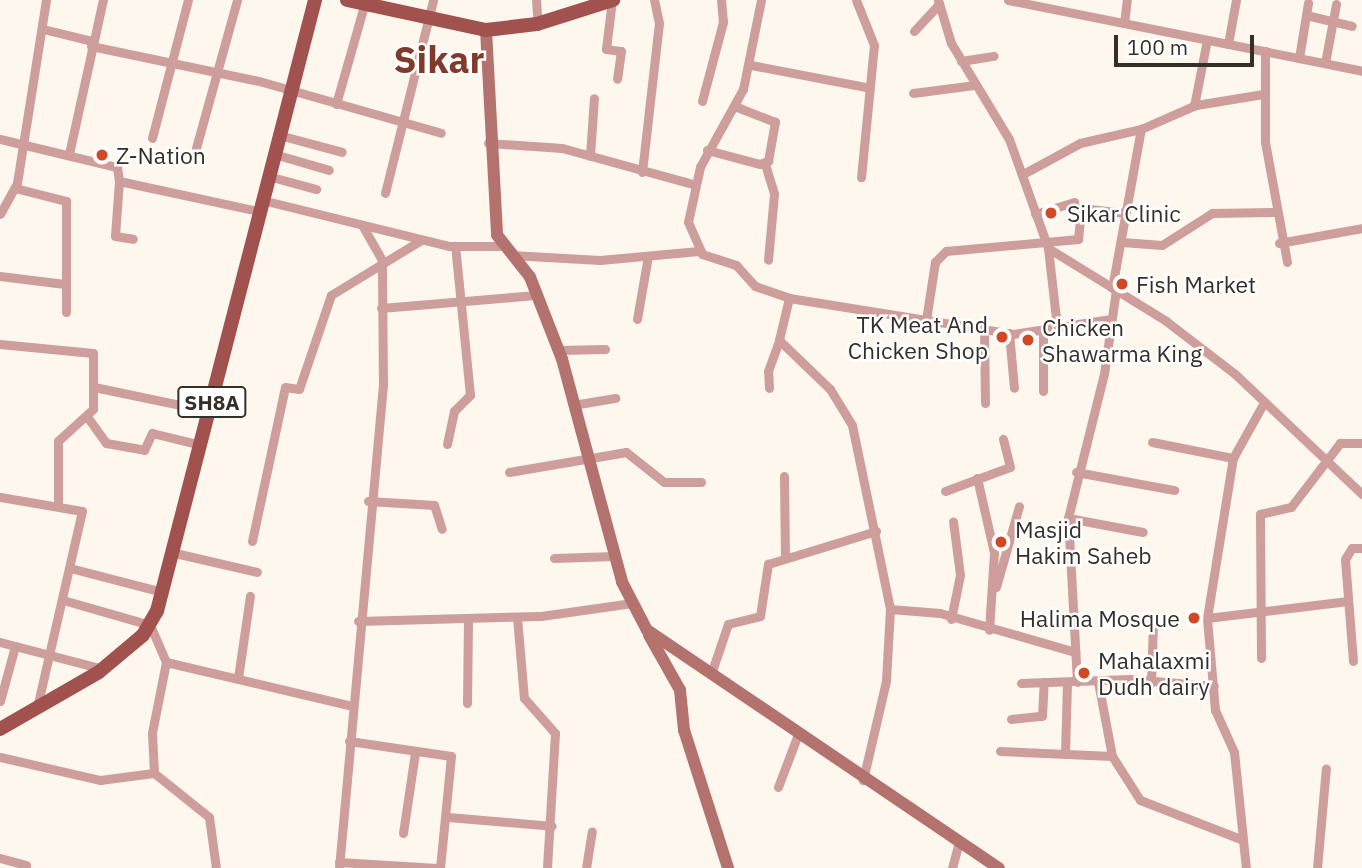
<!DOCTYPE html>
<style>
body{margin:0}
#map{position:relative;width:1362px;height:868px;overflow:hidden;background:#fdf7ed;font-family:"IBM Plex Sans",sans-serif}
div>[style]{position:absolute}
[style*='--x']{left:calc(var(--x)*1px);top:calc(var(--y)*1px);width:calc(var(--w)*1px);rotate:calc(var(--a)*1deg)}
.street>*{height:9px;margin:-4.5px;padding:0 4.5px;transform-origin:4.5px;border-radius:4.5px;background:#cd9e9b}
.secondary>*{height:12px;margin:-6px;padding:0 6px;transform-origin:6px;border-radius:6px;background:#b4726e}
.primary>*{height:14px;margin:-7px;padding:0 7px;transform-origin:7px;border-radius:7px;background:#a1524f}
.dots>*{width:19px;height:19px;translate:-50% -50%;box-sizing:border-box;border:4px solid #fff;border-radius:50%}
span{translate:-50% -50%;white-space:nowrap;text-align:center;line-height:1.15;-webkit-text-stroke:5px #fff;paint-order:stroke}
.shield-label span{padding:2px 5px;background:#fff;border:2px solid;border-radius:5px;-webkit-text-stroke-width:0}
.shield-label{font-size:21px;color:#332f29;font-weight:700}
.poi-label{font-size:23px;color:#332f29}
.left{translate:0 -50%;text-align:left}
.right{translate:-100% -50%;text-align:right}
.town-label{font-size:37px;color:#803b2a;font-weight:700}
.scale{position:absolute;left:1114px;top:35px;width:140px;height:32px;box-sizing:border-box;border:4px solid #332f29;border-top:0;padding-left:9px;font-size:21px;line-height:24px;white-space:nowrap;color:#332f29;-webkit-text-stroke:5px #fff;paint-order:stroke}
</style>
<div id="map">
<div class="street">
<i style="--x:536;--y:0;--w:16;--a:86"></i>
<i style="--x:612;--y:0;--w:49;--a:97"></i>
<i style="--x:606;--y:49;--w:15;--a:8"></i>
<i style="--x:621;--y:51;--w:28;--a:98"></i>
<i style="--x:761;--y:0;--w:91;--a:101.4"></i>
<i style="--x:743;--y:89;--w:89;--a:118.9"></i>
<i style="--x:700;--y:167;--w:56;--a:102.3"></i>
<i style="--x:688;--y:222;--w:35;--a:66"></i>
<i style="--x:702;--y:254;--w:36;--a:18"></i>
<i style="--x:736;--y:265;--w:28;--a:48"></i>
<i style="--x:755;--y:286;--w:36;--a:19"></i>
<i style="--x:789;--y:298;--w:43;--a:103.4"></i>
<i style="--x:779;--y:340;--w:71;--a:43.9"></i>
<i style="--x:830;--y:389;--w:42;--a:58.6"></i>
<i style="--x:852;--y:425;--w:188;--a:78.3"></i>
<i style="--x:890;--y:609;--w:72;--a:93.2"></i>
<i style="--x:886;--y:681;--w:102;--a:103.1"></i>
<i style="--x:856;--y:0;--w:48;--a:68.2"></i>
<i style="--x:874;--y:45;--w:133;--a:95.6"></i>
<i style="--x:938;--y:0;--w:45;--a:73.2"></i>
<i style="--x:951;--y:43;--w:112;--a:58.9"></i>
<i style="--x:1009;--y:139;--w:116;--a:70.3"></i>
<i style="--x:1048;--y:248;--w:139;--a:31.7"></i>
<i style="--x:1166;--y:321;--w:87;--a:37.5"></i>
<i style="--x:1235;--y:374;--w:175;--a:43.4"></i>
<i style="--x:1008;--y:0;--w:361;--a:11.3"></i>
<i style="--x:1306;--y:15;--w:47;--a:13.4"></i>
<i style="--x:1124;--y:23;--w:23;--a:-83"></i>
<i style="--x:47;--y:30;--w:46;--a:13.7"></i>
<i style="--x:914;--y:31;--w:37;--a:-47"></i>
<i style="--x:1228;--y:44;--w:45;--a:-79.7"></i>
<i style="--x:91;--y:46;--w:172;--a:11.8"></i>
<i style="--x:259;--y:81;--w:189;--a:15.9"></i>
<i style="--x:1265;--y:51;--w:91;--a:90"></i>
<i style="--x:1265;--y:142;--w:122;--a:79.6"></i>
<i style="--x:1299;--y:58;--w:56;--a:-80.7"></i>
<i style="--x:961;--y:61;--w:33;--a:-9"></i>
<i style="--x:1325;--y:63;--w:60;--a:-79.4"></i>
<i style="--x:751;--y:65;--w:116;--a:10.9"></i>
<i style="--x:913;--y:93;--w:63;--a:-7.4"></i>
<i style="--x:702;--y:101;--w:82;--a:-75.1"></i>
<i style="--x:723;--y:22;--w:22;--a:-95"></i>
<i style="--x:336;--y:104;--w:106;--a:-74.1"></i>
<i style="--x:1194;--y:106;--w:67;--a:-78.9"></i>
<i style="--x:279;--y:135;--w:65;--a:15.1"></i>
<i style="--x:152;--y:138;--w:143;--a:-75.4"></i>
<i style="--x:0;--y:139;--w:120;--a:13.5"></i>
<i style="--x:117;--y:167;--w:14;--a:82"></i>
<i style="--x:119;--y:181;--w:142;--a:12.2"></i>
<i style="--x:488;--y:143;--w:74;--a:3.9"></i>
<i style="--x:562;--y:148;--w:136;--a:15.4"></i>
<i style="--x:196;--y:148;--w:154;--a:-74.5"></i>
<i style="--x:707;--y:150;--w:55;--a:14.8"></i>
<i style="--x:760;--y:164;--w:9;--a:-21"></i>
<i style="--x:768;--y:161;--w:40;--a:-80"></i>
<i style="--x:775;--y:122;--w:41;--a:-158.5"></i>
<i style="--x:69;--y:154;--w:158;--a:-77.6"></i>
<i style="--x:274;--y:154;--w:57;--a:16.2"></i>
<i style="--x:590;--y:156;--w:58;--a:-86.1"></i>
<i style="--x:765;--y:164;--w:31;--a:73"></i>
<i style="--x:774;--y:194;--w:66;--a:95.2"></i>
<i style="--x:642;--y:172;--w:150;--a:-83.5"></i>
<i style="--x:659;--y:23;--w:24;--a:-102"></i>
<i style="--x:1023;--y:174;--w:65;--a:-28.5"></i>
<i style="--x:1080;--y:143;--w:63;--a:-12.9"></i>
<i style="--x:1141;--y:129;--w:60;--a:-23.6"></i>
<i style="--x:1196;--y:105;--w:68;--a:-9.3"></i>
<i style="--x:268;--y:176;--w:50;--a:15.2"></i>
<i style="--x:119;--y:181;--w:55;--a:94.2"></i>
<i style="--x:115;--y:236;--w:18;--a:9"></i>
<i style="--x:15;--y:188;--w:53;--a:14.3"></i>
<i style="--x:66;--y:201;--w:111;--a:90"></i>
<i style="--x:385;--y:193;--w:199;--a:-76"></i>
<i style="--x:262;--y:200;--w:193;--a:13.8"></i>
<i style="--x:449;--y:246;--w:53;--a:0"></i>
<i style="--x:0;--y:214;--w:35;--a:-61"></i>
<i style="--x:17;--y:183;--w:185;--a:-81"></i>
<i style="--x:1035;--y:214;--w:41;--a:-17.1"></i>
<i style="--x:1122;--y:242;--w:40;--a:4.3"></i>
<i style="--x:1162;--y:245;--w:59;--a:-32.6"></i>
<i style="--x:1212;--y:213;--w:62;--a:-0.9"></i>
<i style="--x:1279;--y:243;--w:84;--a:-10.2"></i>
<i style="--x:1048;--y:248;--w:80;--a:83.5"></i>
<i style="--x:511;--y:255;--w:89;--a:3.2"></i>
<i style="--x:600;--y:260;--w:99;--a:-5.2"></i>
<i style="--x:0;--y:276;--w:65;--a:7"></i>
<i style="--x:1112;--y:288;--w:162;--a:-79.7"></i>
<i style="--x:789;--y:298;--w:227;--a:9.1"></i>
<i style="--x:1013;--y:334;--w:99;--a:-8.7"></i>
<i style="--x:381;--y:308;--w:157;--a:-4.8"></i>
<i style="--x:637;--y:319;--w:64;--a:-80.1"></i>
<i style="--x:926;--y:320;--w:59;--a:-81.2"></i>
<i style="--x:935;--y:262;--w:16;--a:-45"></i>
<i style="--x:946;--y:251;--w:133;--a:-5.2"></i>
<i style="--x:1078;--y:239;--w:31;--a:-84"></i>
<i style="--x:1081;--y:208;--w:44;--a:6.5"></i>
<i style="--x:984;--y:331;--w:72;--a:89.2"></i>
<i style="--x:1009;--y:333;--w:55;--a:84.8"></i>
<i style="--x:0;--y:344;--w:93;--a:5.5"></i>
<i style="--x:93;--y:353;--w:56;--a:90"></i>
<i style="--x:93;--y:409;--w:47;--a:137.6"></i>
<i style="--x:58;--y:441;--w:64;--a:90"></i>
<i style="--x:558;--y:350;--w:47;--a:-1.2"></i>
<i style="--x:94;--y:387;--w:117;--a:11.8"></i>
<i style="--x:769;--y:388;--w:17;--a:-93"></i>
<i style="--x:768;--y:371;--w:33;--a:-70"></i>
<i style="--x:1043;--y:391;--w:62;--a:-90"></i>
<i style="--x:573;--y:405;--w:43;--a:-9.5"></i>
<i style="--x:88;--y:418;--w:31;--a:54"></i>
<i style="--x:106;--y:443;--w:39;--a:10"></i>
<i style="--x:144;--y:450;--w:19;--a:-65"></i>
<i style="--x:152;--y:433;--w:50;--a:13.8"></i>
<i style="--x:1152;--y:442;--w:83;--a:11.2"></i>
<i style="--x:447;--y:444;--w:34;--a:-78"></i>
<i style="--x:454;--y:411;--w:23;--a:-45"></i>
<i style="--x:470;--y:395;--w:150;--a:-95.7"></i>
<i style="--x:509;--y:472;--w:119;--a:-9.7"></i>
<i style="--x:626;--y:452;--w:48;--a:38.3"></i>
<i style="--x:664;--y:482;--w:37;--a:0"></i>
<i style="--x:1076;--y:472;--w:100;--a:10.4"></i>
<i style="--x:784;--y:476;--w:81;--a:89.3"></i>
<i style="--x:977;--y:478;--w:77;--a:77.2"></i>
<i style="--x:994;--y:553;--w:77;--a:93.7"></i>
<i style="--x:945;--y:491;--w:69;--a:-20.3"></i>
<i style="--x:1010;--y:467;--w:29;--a:-104"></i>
<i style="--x:0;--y:497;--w:83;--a:9.7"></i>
<i style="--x:82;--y:511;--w:202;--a:102.9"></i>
<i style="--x:368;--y:501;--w:66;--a:3.5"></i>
<i style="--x:434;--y:505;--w:25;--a:72"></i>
<i style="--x:1068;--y:518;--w:76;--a:10.6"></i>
<i style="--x:252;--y:541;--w:157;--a:-77.9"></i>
<i style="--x:285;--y:387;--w:14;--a:8"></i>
<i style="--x:299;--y:389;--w:99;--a:-71.2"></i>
<i style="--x:331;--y:295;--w:105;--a:-31.4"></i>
<i style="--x:175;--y:553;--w:84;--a:13"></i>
<i style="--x:554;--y:558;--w:60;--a:-1.9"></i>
<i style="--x:70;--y:568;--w:96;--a:14.5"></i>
<i style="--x:996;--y:587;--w:84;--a:-74.1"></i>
<i style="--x:63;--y:600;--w:91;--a:16"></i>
<i style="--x:150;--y:625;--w:40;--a:66.6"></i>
<i style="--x:166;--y:662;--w:72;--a:101.2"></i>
<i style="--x:152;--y:733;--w:40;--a:87.1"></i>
<i style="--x:154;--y:773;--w:70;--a:38.7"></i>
<i style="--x:209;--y:817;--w:51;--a:82.2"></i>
<i style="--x:890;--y:609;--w:50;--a:4.6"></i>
<i style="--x:940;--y:613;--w:141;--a:16.1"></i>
<i style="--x:517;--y:617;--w:81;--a:85.1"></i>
<i style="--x:524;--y:698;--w:47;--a:48.5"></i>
<i style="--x:555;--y:733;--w:135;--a:93.4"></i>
<i style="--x:1207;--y:618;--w:142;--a:-6.9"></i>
<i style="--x:951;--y:619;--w:45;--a:-78.4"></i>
<i style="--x:960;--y:575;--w:54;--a:-97.4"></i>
<i style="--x:358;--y:621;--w:183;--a:-1.6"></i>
<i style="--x:541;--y:616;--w:92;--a:-8.1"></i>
<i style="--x:0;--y:642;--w:106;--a:14.7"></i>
<i style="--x:1261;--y:658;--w:144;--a:-90.4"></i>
<i style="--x:1260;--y:514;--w:32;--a:-13"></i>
<i style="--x:1291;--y:507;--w:81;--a:-52.6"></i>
<i style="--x:1340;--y:443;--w:22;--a:0"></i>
<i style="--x:1353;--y:661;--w:102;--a:-94.5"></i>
<i style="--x:1345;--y:559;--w:13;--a:-58"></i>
<i style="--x:1352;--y:548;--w:10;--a:0"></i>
<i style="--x:166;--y:662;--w:191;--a:13.3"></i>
<i style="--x:712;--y:671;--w:50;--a:-71.2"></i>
<i style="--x:728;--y:624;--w:33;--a:-14"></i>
<i style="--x:760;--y:616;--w:53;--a:-81.3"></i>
<i style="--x:768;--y:564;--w:113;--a:-17"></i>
<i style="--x:238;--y:678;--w:83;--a:-81.7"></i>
<i style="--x:1077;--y:682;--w:164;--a:-93.1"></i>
<i style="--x:1068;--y:518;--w:148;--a:-76"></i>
<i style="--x:1104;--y:374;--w:85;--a:-81.9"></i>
<i style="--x:1098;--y:682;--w:75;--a:79.3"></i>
<i style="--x:1112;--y:756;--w:52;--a:57.5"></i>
<i style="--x:1140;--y:800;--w:110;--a:21.2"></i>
<i style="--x:1243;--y:840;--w:28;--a:84"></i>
<i style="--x:1021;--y:683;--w:109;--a:-2.1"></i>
<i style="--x:1130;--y:679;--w:84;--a:4.8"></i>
<i style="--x:1151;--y:683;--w:60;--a:-88.1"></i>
<i style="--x:0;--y:701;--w:57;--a:-74.7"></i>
<i style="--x:467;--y:703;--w:84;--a:-89.3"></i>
<i style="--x:1011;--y:719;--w:31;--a:-6"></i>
<i style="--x:1042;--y:716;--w:34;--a:-87"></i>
<i style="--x:349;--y:741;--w:103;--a:8.4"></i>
<i style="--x:451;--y:756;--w:113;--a:95.6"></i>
<i style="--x:1000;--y:751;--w:112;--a:2.6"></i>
<i style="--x:1065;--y:754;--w:72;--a:-88.4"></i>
<i style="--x:0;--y:757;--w:103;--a:13"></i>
<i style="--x:100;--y:780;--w:54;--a:-7.4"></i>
<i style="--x:778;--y:787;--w:53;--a:-69.2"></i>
<i style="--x:448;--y:817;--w:104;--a:4.9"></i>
<i style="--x:403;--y:833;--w:81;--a:-81.5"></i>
<i style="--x:1243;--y:839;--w:87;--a:-95.9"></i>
<i style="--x:1234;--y:752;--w:46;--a:-114.3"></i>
<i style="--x:1215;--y:710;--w:92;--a:-95"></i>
<i style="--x:1207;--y:618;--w:162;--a:-80.8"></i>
<i style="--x:1233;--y:458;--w:60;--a:-60.9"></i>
<i style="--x:0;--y:858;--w:27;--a:15"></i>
<i style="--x:339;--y:862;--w:98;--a:3.5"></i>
<i style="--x:339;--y:868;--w:484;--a:-84.8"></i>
<i style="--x:383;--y:386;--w:126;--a:-90.5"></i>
<i style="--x:382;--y:260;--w:40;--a:-119.7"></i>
<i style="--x:586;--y:868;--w:37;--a:-81"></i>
<i style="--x:952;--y:868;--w:28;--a:-75"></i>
<i style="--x:1317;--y:868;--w:100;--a:-84.9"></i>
</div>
<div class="secondary">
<i style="--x:486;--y:30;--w:205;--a:86.9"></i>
<i style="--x:497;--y:235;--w:53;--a:51.8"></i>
<i style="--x:530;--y:277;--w:88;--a:68.7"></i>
<i style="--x:562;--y:359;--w:231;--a:74.9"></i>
<i style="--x:622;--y:582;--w:54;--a:62.5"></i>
<i style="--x:647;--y:630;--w:425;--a:34.1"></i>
<i style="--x:649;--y:635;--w:63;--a:60.6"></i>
<i style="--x:680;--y:690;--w:40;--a:84.3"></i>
<i style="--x:684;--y:730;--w:145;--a:72.3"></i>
</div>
<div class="primary">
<i style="--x:347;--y:0;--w:142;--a:12.2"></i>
<i style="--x:486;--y:30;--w:51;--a:-6.7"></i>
<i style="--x:537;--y:24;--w:80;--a:-17.5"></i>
<i style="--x:0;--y:729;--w:114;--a:-29.9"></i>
<i style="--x:99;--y:672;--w:57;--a:-40.1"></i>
<i style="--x:143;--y:635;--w:28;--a:-60"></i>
<i style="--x:157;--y:611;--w:631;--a:-75.5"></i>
</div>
<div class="dots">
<i style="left:102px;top:155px;background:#d14825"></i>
<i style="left:1051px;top:213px;background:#d14825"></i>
<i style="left:1122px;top:284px;background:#d14825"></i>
<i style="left:1002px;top:337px;background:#d14825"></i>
<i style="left:1028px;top:340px;background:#d14825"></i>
<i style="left:1001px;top:542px;background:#d14825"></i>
<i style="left:1194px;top:618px;background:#d14825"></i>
<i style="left:1084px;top:673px;background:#d14825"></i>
</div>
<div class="shield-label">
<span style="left:212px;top:402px">SH8A</span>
</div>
<div class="poi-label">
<span class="left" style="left:116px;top:155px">Z-Nation</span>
<span class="left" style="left:1067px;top:213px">Sikar Clinic</span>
<span class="left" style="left:1136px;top:284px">Fish Market</span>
<span class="right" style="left:988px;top:337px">TK Meat And<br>Chicken Shop</span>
<span class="left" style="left:1042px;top:340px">Chicken<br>Shawarma King</span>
<span class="left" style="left:1015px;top:542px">Masjid<br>Hakim Saheb</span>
<span class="right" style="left:1180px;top:618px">Halima Mosque</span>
<span class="left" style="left:1098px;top:673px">Mahalaxmi<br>Dudh dairy</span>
</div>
<div class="town-label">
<span style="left:439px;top:59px">Sikar</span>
</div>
<div class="scale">100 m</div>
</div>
